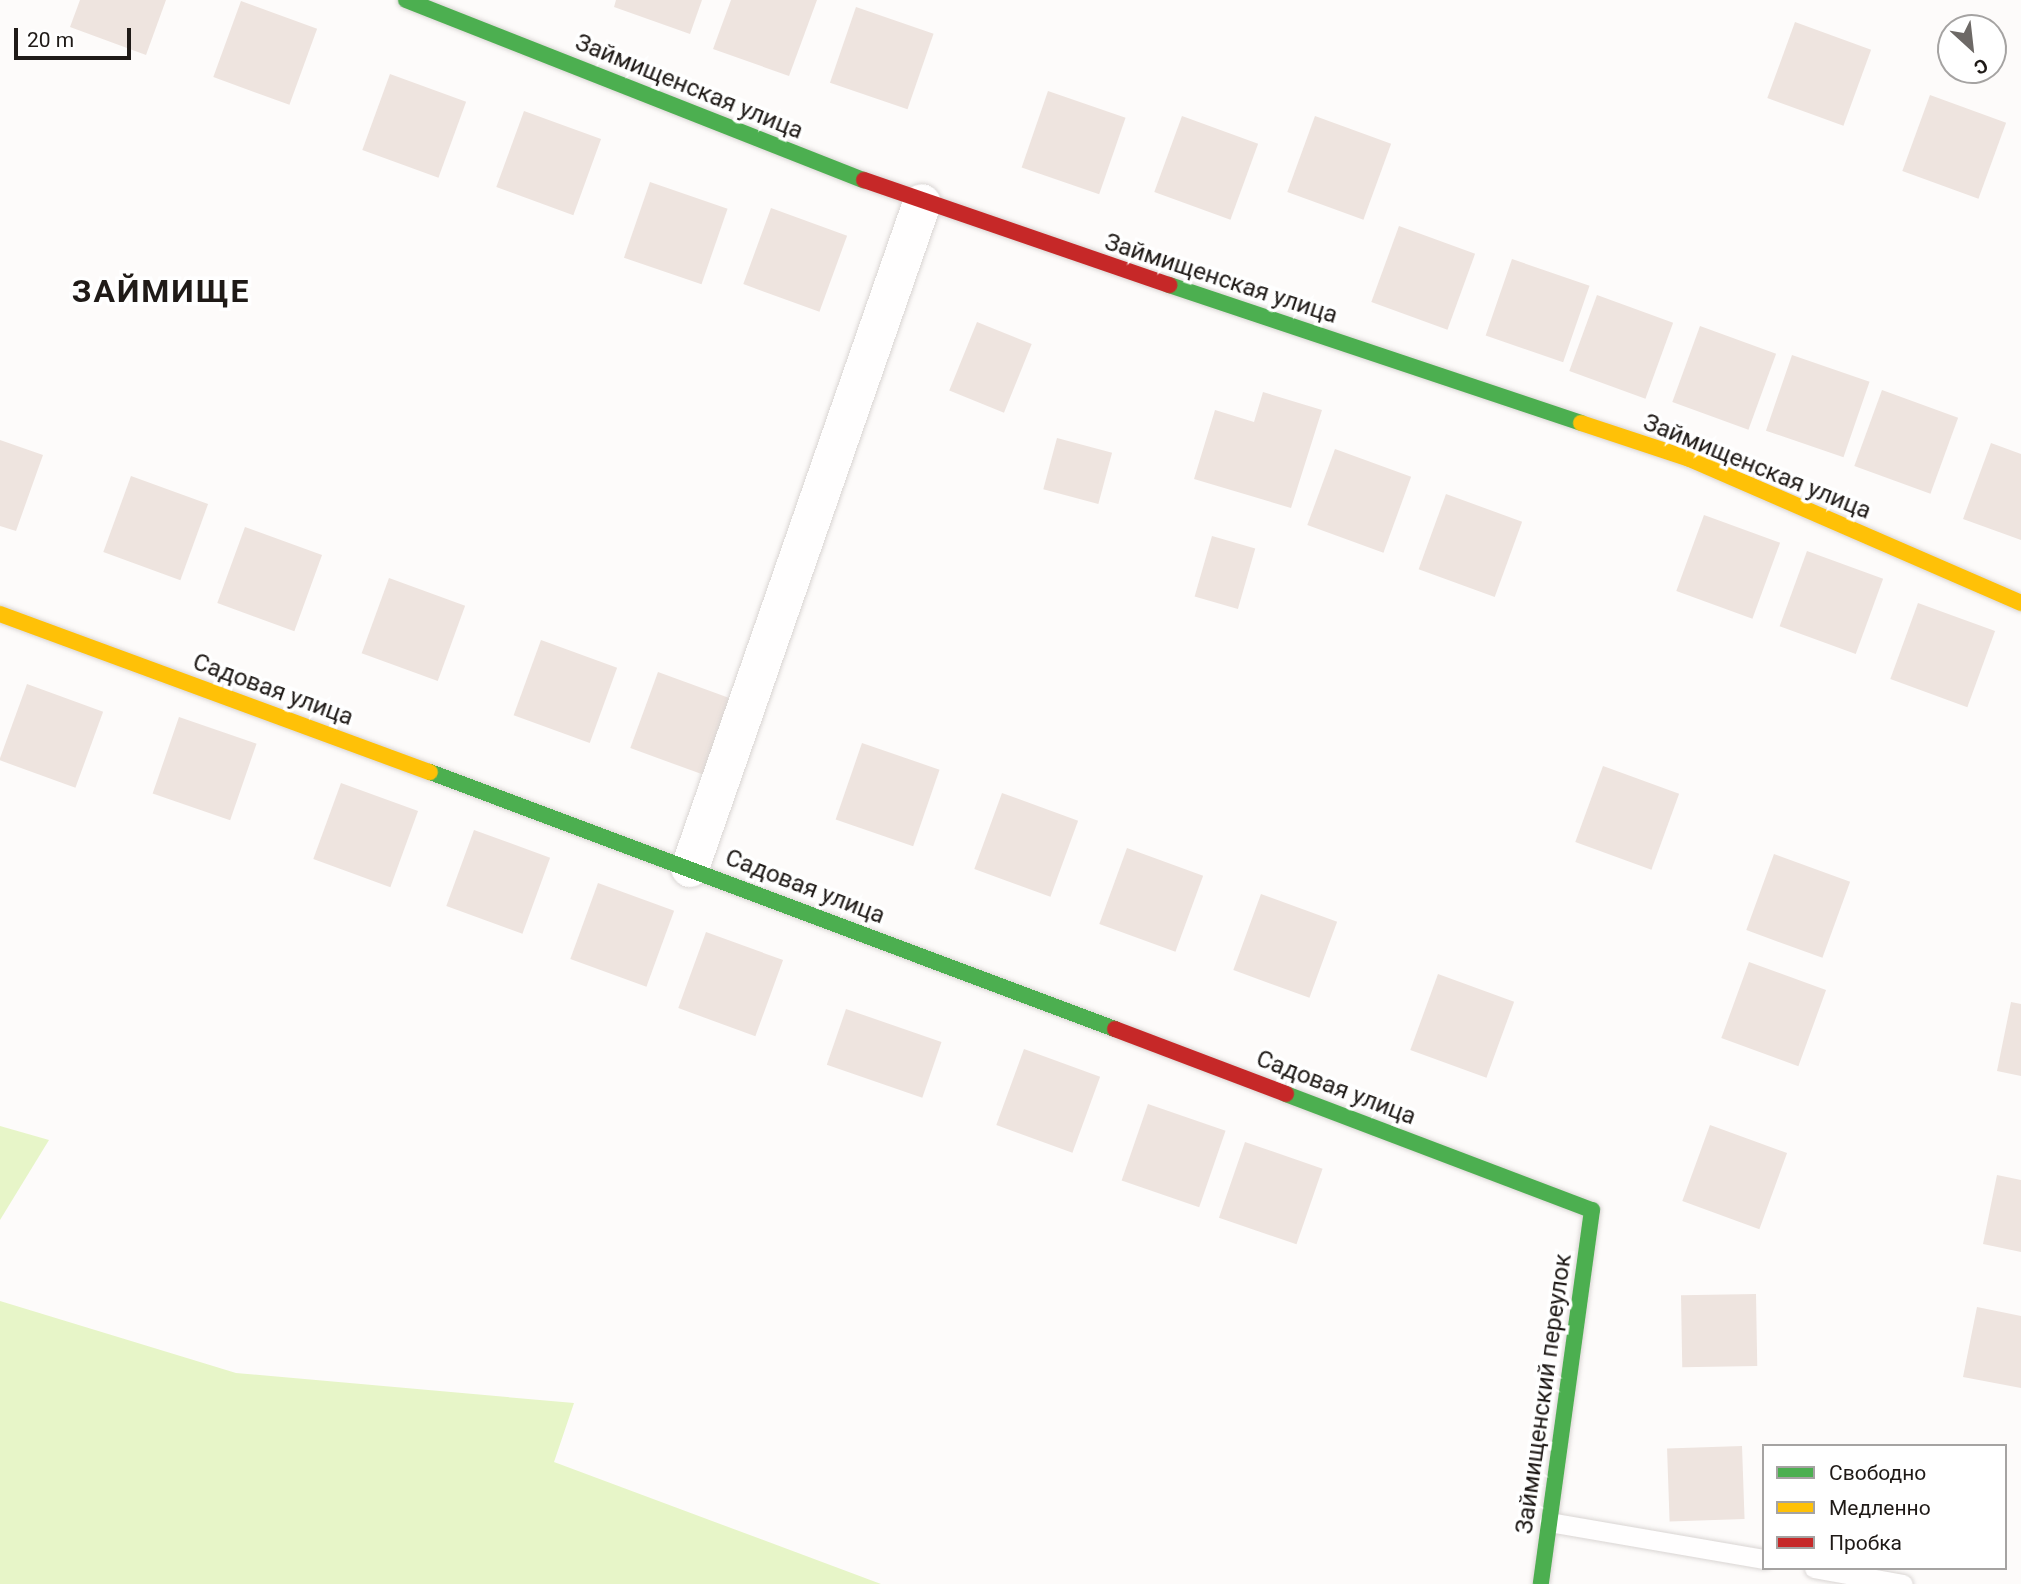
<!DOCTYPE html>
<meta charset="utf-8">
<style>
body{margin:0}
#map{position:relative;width:2021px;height:1584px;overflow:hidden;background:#fdfbfa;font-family:Roboto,sans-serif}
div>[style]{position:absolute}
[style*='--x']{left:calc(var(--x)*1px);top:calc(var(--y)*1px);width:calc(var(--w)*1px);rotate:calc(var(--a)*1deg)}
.green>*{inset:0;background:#e7f5c8}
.building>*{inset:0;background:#eee4df;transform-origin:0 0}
.roads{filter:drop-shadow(0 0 2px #d9d5d3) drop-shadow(0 0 2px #d9d5d3)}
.lane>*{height:19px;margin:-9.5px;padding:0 9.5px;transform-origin:9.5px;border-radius:9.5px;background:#fffefe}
.street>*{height:38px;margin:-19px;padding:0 19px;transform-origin:19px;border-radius:19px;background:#fffefe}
.fast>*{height:16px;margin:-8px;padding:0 8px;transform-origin:8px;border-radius:8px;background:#4caf50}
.slow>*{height:16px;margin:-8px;padding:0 8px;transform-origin:8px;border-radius:8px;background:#ffc107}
.jam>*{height:16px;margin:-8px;padding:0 8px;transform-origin:8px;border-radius:8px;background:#c62828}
span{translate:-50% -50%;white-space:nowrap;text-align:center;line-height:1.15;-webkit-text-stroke:7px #fff;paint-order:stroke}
.street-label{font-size:24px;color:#1f1a17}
.district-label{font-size:32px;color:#1f1a17;font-weight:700;letter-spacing:2px}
.legend{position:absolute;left:1762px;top:1444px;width:245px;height:126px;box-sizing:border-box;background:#fff;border:2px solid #a5a3a2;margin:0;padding:9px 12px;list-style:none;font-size:21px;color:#1f1a17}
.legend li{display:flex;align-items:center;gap:14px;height:35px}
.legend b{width:35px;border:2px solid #a5a3a2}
.north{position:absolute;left:1937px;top:14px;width:70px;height:70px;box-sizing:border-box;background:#fff;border:2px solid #a5a3a2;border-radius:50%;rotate:153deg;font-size:19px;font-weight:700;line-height:28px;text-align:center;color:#1f1a17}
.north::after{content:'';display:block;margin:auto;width:24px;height:32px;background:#6d6966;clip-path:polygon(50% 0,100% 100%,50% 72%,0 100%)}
.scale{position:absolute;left:14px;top:28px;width:117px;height:32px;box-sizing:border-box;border:4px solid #1f1a17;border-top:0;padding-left:9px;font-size:21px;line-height:24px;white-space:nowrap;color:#1f1a17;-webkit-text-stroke:5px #fff;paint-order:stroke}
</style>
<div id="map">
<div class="green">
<i style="clip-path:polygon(0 1126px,49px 1140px,0 1220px)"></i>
<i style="clip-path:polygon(0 1301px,236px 1373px,574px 1403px,554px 1462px,881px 1584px,0 1584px)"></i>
</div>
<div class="building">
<i style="clip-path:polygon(80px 0,166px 0,146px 55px,70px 27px)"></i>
<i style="clip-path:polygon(616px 0,702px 0,690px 34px,614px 7px)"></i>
<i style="clip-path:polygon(731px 0,817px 0,789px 76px,713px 49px)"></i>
<i style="left:241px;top:1px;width:81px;height:81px;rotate:20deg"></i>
<i style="left:856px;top:7px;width:82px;height:80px;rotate:19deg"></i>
<i style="left:1795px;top:22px;width:81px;height:81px;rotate:20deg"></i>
<i style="left:390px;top:74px;width:81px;height:81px;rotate:20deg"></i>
<i style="left:1048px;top:91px;width:82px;height:81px;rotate:19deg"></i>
<i style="left:1930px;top:95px;width:81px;height:81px;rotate:20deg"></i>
<i style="left:524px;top:111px;width:82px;height:81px;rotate:20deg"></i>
<i style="left:1182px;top:116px;width:81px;height:81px;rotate:20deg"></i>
<i style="left:1315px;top:116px;width:81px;height:81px;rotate:20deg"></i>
<i style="left:650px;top:182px;width:82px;height:80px;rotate:19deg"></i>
<i style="left:771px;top:208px;width:81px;height:81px;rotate:20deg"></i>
<i style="left:1399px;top:226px;width:81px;height:81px;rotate:20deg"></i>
<i style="left:1512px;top:259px;width:82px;height:81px;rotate:19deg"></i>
<i style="left:1597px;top:295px;width:81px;height:81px;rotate:20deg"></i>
<i style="left:977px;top:322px;width:59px;height:74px;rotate:22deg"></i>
<i style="left:1700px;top:326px;width:81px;height:81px;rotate:20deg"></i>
<i style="left:1792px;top:355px;width:82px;height:80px;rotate:19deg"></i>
<i style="left:1882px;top:390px;width:81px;height:81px;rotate:20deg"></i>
<i style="clip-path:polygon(1263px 392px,1322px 410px,1291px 508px,1194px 479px,1215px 410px,1254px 422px)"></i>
<i style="left:1057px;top:438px;width:57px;height:53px;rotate:15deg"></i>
<i style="clip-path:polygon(0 440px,43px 455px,16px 531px,0 526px)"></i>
<i style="clip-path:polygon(1991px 443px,2021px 454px,2021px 540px,1963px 519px)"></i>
<i style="left:1335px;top:449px;width:81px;height:81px;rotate:20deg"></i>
<i style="left:131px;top:476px;width:82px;height:81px;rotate:20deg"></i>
<i style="left:1446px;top:494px;width:81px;height:80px;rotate:20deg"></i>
<i style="left:1704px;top:515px;width:81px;height:81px;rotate:20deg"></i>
<i style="left:245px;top:527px;width:82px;height:81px;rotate:20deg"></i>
<i style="left:1212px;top:536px;width:45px;height:63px;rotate:16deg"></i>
<i style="left:1807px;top:551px;width:81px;height:80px;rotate:20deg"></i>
<i style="left:389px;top:578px;width:81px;height:80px;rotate:20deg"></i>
<i style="left:1918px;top:603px;width:82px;height:81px;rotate:20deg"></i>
<i style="left:541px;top:640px;width:81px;height:80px;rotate:20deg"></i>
<i style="left:658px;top:672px;width:81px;height:81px;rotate:20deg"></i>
<i style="left:27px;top:684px;width:81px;height:81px;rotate:20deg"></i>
<i style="left:179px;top:717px;width:82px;height:81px;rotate:19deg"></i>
<i style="left:862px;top:743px;width:82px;height:81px;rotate:19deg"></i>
<i style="left:1603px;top:766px;width:81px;height:81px;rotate:20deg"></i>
<i style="left:341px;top:783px;width:82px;height:81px;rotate:20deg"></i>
<i style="left:1002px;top:793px;width:81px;height:81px;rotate:20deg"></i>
<i style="left:474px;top:830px;width:81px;height:81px;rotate:20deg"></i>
<i style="left:1127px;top:848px;width:81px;height:81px;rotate:20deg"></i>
<i style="left:1774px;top:854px;width:81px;height:81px;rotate:20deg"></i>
<i style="left:598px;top:883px;width:81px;height:81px;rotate:20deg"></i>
<i style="left:1261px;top:894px;width:81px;height:81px;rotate:20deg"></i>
<i style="left:706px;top:932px;width:82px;height:81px;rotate:20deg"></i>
<i style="left:1749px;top:962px;width:82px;height:81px;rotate:20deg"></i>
<i style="left:1438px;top:974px;width:81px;height:81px;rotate:20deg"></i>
<i style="clip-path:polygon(2011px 1002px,2021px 1004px,2021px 1076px,1997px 1071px)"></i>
<i style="left:846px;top:1009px;width:101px;height:59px;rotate:19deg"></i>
<i style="left:1024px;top:1049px;width:81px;height:81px;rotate:20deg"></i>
<i style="left:1148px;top:1104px;width:82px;height:81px;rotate:19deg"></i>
<i style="left:1710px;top:1125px;width:82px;height:81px;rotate:20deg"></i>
<i style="left:1245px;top:1142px;width:82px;height:80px;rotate:19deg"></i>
<i style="clip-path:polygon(1997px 1175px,2021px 1180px,2021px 1252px,1983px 1244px)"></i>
<i style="left:1756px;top:1294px;width:72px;height:75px;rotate:89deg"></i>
<i style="clip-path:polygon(1977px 1307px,2021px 1316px,2021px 1388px,1963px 1377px)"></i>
<i style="left:1742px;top:1446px;width:73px;height:75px;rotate:88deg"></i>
</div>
<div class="roads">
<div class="lane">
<i style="--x:1549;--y:1522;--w:218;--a:9.8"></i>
<i style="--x:1814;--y:1568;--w:90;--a:10.2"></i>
</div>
<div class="street">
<i style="--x:690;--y:868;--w:704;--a:-70.77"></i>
</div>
<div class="fast">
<i style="--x:406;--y:0;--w:492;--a:21.5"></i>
<i style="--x:1169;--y:285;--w:434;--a:18.5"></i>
<i style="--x:430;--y:772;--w:732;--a:20.57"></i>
<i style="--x:1286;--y:1094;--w:327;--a:20.8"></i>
<i style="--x:1592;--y:1210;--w:377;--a:97.8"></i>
</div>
<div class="slow">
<i style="--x:1581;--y:423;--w:115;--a:18.3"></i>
<i style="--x:1690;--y:459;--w:361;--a:23.5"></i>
<i style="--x:0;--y:614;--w:458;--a:20.2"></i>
</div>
<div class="jam">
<i style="--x:864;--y:180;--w:323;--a:19"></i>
<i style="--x:1115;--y:1029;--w:183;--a:20.8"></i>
</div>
</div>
<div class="street-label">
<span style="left:689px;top:87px;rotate:22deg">Займищенская улица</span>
<span style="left:1221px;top:279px;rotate:18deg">Займищенская улица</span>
<span style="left:1757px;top:467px;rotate:22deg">Займищенская улица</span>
<span style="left:273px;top:690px;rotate:20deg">Садовая улица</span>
<span style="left:805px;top:887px;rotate:21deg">Садовая улица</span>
<span style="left:1336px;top:1088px;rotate:21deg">Садовая улица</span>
<span style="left:1544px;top:1394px;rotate:-82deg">Займищенский переулок</span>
</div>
<div class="district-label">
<span style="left:161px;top:291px">ЗАЙМИЩЕ</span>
</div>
<ul class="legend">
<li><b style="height:9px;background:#4caf50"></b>Свободно</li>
<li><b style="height:9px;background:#ffc107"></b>Медленно</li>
<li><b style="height:9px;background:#c62828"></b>Пробка</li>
</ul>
<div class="north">С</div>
<div class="scale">20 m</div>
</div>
